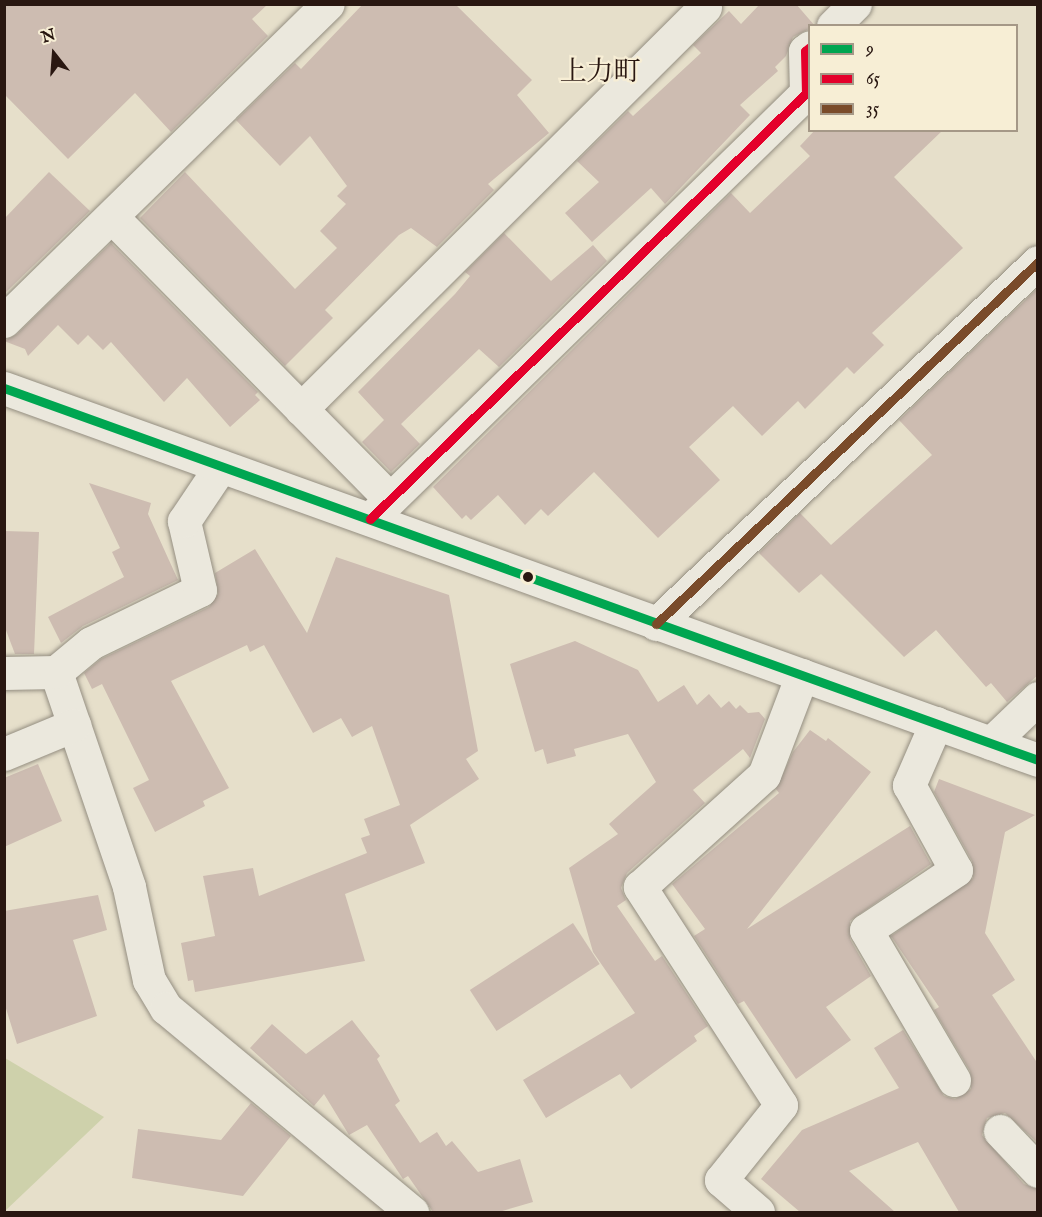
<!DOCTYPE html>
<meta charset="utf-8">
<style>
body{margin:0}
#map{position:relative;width:1042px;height:1217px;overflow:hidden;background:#e6dfca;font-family:"IM FELL English","Noto Serif JP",serif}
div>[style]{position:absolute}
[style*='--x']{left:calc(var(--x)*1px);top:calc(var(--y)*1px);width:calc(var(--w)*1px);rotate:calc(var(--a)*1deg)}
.green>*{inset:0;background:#ced1ab}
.building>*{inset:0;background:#cdbcb1;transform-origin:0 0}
.roads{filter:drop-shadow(0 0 2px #948e81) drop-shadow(0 0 2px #948e81)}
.street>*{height:33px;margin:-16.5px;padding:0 16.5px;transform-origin:16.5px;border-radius:16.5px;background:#ebe8dd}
.secondary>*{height:33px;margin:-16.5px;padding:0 16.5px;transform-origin:16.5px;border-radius:16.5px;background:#ebe8dd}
.bus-1>*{height:9px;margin:-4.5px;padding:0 4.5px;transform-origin:4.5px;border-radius:4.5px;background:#00a651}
.bus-2>*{height:9px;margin:-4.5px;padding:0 4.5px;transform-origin:4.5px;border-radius:4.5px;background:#e4002b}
.bus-3>*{height:9px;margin:-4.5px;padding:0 4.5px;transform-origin:4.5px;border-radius:4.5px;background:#7a4b2a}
.dots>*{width:16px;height:16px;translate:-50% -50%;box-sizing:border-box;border:3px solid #f7eed5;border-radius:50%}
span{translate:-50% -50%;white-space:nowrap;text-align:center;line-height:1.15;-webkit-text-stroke:4.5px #f7eed5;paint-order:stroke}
.quarter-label{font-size:27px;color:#291711}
.frame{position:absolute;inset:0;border:6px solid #291711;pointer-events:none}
.legend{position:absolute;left:808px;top:24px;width:210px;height:108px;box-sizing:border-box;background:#f7eed5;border:2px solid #a59887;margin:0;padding:8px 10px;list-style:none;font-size:18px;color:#291711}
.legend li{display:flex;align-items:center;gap:12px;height:30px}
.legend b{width:30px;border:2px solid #a59887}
.north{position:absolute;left:24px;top:24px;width:60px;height:60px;-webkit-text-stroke:4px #f7eed5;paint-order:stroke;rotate:343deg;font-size:16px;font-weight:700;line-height:24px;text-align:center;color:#291711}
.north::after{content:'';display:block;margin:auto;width:21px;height:27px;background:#291711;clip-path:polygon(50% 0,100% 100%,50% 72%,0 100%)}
</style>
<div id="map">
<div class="green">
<i style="clip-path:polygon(5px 1058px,104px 1117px,5px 1211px,4px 1058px)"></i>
</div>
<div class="building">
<i style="clip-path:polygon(4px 4px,268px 4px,252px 19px,268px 36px,171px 132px,135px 93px,68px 159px,4px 94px)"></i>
<i style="clip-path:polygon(363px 4px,455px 4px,532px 80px,517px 95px,549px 133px,488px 184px,494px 190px,437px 247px,411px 228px,399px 235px,325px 310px,333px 318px,285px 366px,140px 218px,185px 172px,295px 289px,337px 248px,320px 231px,346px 204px,337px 196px,347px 186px,310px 136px,280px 166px,236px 120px,295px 63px,301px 69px)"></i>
<i style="clip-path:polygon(760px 4px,796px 4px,815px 26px,793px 37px,786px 56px,775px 67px,778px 71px,740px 105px,750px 115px,665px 204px,651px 188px,592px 242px,565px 213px,599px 182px,577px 161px,628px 111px,633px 116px,701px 53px,693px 45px,729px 11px,741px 24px)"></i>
<i style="clip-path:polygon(815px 130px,943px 130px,894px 177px,963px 248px,872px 333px,884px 345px,854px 374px,847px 367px,805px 409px,798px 401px,762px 436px,733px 406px,689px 447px,720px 480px,658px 538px,594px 472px,548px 516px,541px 509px,525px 525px,498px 495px,471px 520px,466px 515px,462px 519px,433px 487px,731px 193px,750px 213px,810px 156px,800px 146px)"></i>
<i style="clip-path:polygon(49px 172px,90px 211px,4px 294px,4px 219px)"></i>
<i style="clip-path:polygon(504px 233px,551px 281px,593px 245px,607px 261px,499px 367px,479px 349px,401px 424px,420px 444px,391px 472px,362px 442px,384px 420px,358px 392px,455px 294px,470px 276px,465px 272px)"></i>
<i style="clip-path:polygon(111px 243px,258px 392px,255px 395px,260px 400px,230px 427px,187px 378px,164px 402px,111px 342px,103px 350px,88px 335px,78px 345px,58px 325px,28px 356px,25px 349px,4px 341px,17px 334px)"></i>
<i style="clip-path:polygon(1038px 288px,1038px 675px,1007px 702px,991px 683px,986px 687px,936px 630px,904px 657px,821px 574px,799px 593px,759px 553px,800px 513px,831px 545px,932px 455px,899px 420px)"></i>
<i style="clip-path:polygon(89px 483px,151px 503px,148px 514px,178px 580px,83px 626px,61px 643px,48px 617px,124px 577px,112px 552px,120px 548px)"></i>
<i style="clip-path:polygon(4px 531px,39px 532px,34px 654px,15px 654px,4px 625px)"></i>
<i style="clip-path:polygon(255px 549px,307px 633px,336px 557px,449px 595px,478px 751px,466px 759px,479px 779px,410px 825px,425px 863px,345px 894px,365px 961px,195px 992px,193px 980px,188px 981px,181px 943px,215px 936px,203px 876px,253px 868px,259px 896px,367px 853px,361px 838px,370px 835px,364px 819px,400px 805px,372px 726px,352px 737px,341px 718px,313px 733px,264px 645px,250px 652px,247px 645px,171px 681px,229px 788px,203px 801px,205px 806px,155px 832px,133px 788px,149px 780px,102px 684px,92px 689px,84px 673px,101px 659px,209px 607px,218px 594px,215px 573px)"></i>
<i style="clip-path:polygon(575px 641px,638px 670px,658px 702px,684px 685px,697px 705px,709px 694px,721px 708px,729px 701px,736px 709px,740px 705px,748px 713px,759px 712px,765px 719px,750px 758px,743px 749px,693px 790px,705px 803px,627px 873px,621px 888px,626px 900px,617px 906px,655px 961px,662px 956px,708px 1026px,694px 1036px,697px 1041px,631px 1089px,620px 1074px,546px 1118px,523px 1080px,635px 1013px,593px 952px,569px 868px,618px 834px,609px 824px,656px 782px,628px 734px,574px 749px,576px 756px,547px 764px,543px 749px,535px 752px,510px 664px)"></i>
<i style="clip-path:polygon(810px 730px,826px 741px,828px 738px,871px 772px,747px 929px,910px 826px,931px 864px,850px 921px,850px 939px,871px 976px,826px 1007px,851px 1040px,796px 1079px,744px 1001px,738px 1004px,694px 936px,705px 929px,672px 884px,779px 793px,776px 789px,793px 752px)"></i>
<i style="clip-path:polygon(38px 764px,62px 821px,4px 847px,4px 778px)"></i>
<i style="clip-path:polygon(939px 779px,1035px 815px,1005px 832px,985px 933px,1015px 980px,992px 995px,1038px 1064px,1038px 1143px,1005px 1113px,987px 1118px,982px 1135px,1024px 1184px,1038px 1189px,1038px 1212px,959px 1212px,918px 1142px,849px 1171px,895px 1212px,800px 1212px,761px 1179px,802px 1130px,899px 1088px,874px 1048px,903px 1030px,944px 1096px,955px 1099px,971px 1089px,970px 1071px,934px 1010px,939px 1007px,891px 936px,973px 878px,972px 861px,934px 792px)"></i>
<i style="clip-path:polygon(98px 895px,107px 930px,73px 940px,97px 1016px,17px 1044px,4px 1002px,4px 911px)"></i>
<i style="left:573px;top:923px;width:49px;height:123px;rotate:57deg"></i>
<i style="clip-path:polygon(352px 1020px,380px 1056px,377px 1059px,400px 1101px,395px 1105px,420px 1143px,437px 1132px,446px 1146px,452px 1141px,478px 1172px,520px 1159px,533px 1202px,499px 1212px,433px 1212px,408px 1176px,403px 1179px,367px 1125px,349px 1135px,324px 1094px,314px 1106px,250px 1048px,272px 1024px,306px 1054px)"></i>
<i style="clip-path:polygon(251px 1103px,291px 1136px,243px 1196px,132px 1178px,138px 1129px,221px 1140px)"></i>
</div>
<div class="roads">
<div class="street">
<i style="--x:833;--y:26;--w:31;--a:-45"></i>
<i style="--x:112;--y:217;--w:396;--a:45.4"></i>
<i style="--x:4;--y:321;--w:453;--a:-44.4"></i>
<i style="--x:301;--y:409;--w:570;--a:-44.86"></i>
<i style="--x:370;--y:519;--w:610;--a:-44.34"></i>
<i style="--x:806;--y:93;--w:42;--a:-91.4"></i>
<i style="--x:805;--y:51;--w:6;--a:-39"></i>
<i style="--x:656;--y:624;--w:526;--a:-43.46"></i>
<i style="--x:56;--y:672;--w:227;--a:71.2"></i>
<i style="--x:129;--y:887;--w:95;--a:77.9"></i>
<i style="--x:149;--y:980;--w:33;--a:59"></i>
<i style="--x:166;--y:1008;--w:320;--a:39.7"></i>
<i style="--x:4;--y:673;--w:52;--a:-1.1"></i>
<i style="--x:56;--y:672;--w:45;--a:-39.6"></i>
<i style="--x:91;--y:643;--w:121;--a:-25.9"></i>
<i style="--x:200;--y:590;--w:71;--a:-103.1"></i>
<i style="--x:184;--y:521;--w:66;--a:-56.1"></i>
<i style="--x:936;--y:723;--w:68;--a:113.5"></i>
<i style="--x:909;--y:785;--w:97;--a:61.1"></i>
<i style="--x:956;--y:870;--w:108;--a:146.3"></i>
<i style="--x:866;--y:930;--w:174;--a:59.6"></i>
<i style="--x:991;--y:743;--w:65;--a:-43.8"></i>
<i style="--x:4;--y:754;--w:76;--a:-22.5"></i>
<i style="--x:1000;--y:1131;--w:55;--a:46.5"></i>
<i style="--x:758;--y:1212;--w:49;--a:-139.1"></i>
<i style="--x:721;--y:1180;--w:96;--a:-51.3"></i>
<i style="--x:781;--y:1105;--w:260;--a:-122.9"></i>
<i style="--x:640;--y:887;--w:167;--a:-42.1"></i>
<i style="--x:764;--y:775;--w:107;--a:-69.2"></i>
</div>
<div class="secondary">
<i style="--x:4;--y:388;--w:1099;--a:19.79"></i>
</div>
</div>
<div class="bus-1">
<i style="--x:4;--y:388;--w:1099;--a:19.79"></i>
</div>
<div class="bus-2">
<i style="--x:370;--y:519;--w:610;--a:-44.34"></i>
<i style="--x:806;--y:93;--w:42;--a:-91.4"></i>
<i style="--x:805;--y:51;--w:6;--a:-39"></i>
</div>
<div class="bus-3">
<i style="--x:656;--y:624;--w:526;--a:-43.46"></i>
</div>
<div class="dots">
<i style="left:528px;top:577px;background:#291711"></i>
</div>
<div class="quarter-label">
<span style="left:600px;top:74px">上力町</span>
</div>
<div class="frame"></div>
<ul class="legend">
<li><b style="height:8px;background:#00a651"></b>9</li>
<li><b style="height:8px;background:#e4002b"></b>65</li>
<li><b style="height:8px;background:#7a4b2a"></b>35</li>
</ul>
<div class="north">N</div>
</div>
